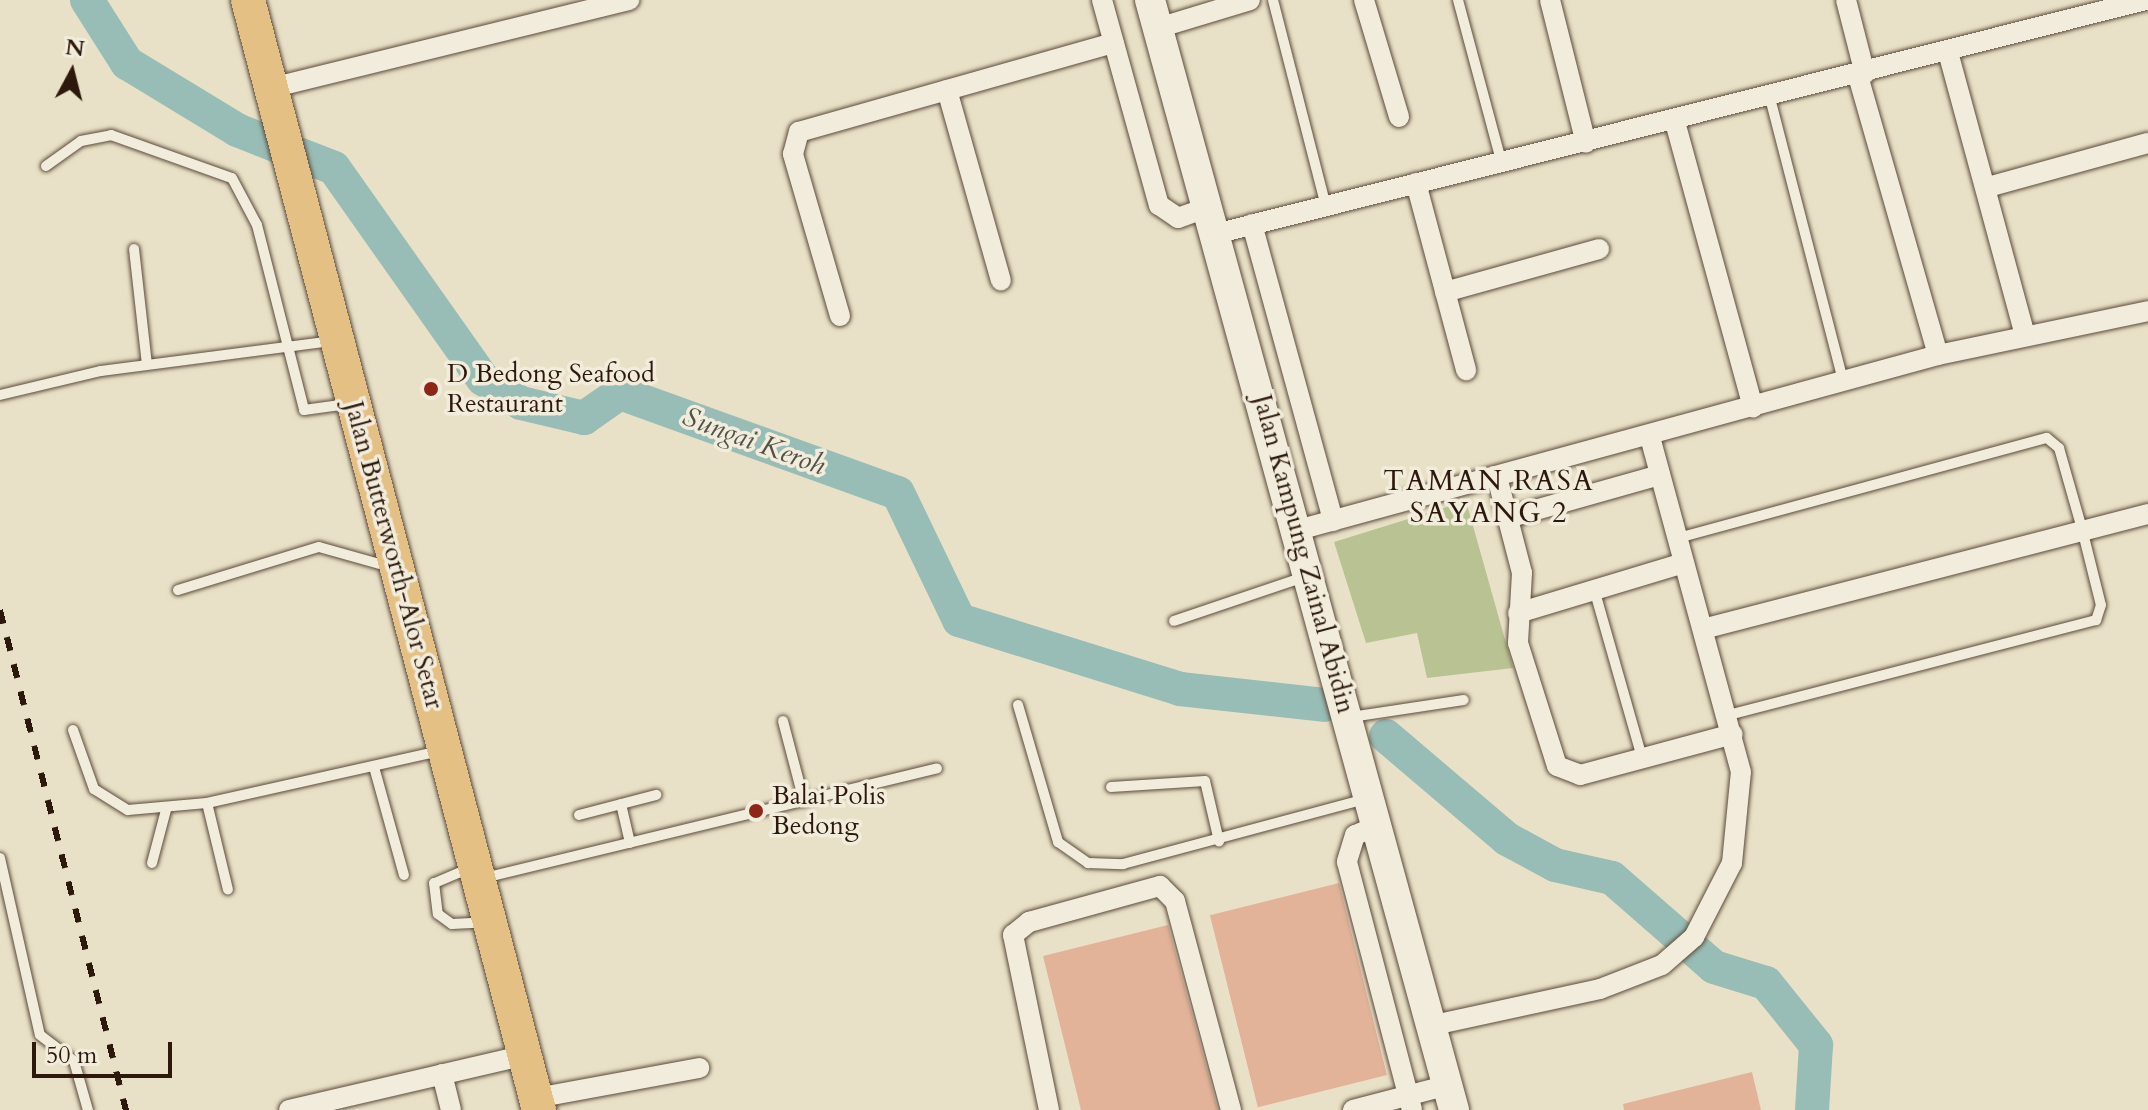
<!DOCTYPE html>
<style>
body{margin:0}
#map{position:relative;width:2148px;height:1110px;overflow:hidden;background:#e9e1c7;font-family:Cardo,serif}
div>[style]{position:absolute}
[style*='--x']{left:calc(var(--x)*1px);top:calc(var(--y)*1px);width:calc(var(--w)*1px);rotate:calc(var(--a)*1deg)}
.green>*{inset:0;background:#b9c293}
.river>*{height:34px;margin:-17px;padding:0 17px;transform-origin:17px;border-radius:17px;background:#97bdb6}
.building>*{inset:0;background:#e2b299;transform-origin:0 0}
.roads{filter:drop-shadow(0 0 2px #5c4a3b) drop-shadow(0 0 2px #5c4a3b)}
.lane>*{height:10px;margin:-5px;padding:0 5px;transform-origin:5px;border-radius:5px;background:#f1ecdb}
.street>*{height:20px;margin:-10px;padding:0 10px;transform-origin:10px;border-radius:10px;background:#f1ecdb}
.secondary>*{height:30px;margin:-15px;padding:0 15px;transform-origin:15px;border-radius:15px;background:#f1ecdb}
.primary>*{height:34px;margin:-17px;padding:0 17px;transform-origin:17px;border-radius:17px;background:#e4c084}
.rail>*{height:6px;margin-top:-3px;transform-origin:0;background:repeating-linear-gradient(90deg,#2d180c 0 14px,transparent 0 28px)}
.dots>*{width:22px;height:22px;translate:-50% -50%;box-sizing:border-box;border:4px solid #f1ecdb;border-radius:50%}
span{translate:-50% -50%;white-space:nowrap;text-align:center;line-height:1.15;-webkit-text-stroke:7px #f1ecdb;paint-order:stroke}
.poi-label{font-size:26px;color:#2d180c}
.left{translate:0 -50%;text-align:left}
.street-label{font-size:26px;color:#2d180c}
.water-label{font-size:28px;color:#525248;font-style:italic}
.neighbourhood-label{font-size:28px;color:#2d180c;letter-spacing:2px}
.north{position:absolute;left:32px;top:32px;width:80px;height:80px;-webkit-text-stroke:6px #f1ecdb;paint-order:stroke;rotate:7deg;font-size:22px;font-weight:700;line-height:32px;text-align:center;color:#2d180c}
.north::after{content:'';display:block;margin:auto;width:28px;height:36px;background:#2d180c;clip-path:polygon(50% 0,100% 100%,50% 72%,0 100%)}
.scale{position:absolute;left:32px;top:1042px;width:140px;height:36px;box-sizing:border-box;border:4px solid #2d180c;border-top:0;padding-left:10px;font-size:24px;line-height:28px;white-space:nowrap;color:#2d180c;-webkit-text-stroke:6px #f1ecdb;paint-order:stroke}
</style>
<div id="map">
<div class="green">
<i style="clip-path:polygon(1466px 501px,1513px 668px,1427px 678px,1417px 633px,1366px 643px,1334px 542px)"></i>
</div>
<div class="river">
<i style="--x:87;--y:0;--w:75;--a:57.6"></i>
<i style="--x:127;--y:63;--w:129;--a:31.3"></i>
<i style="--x:237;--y:130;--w:104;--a:21.4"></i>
<i style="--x:334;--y:168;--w:258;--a:54.8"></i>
<i style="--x:483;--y:379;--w:45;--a:32.3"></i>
<i style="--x:521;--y:403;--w:65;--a:13.4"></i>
<i style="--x:584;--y:418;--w:44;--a:-34.8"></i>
<i style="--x:620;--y:393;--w:295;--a:19.8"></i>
<i style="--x:898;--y:493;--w:141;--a:64.3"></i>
<i style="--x:959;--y:620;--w:232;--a:17.3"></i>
<i style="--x:1180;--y:689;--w:145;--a:6.3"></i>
<i style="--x:1386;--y:736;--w:159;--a:40.4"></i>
<i style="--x:1507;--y:839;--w:55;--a:28.4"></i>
<i style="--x:1555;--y:865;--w:58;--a:12.8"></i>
<i style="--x:1612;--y:878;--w:135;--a:41.1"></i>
<i style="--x:1714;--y:967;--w:54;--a:17.1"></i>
<i style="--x:1766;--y:983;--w:80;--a:51.1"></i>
<i style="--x:1816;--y:1045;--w:65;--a:93.5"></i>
</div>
<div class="building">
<i style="left:1339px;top:883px;width:198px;height:133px;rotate:76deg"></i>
<i style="clip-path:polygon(1168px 925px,1218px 1110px,1081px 1110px,1043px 956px)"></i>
<i style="clip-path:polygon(1752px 1072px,1761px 1110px,1624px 1110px,1623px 1104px)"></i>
</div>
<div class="roads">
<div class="lane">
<i style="--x:1273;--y:0;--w:210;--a:75.6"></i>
<i style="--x:1458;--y:0;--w:167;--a:75"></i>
<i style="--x:1770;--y:98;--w:292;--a:75.5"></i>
<i style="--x:46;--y:166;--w:43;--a:-35.5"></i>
<i style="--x:81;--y:141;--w:31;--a:-11"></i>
<i style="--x:111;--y:135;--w:128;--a:19.6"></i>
<i style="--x:232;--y:178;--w:53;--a:62"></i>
<i style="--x:257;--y:225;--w:191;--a:75.7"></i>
<i style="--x:304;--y:410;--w:44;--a:-7.8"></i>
<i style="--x:134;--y:249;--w:116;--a:83.6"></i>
<i style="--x:0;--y:395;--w:104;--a:-13.4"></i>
<i style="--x:101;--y:371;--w:234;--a:-7.4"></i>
<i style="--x:1678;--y:538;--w:382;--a:-15.2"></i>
<i style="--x:2047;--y:438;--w:16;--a:40"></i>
<i style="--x:2059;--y:448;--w:84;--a:74.1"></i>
<i style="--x:2082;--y:529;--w:78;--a:76"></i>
<i style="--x:2101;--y:605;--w:16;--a:108"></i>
<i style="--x:2096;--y:620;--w:380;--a:165.5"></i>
<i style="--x:1594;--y:589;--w:176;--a:74.1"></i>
<i style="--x:178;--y:590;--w:147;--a:-17"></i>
<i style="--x:319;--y:547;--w:74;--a:15.7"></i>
<i style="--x:1174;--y:621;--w:137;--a:-18.7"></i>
<i style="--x:1018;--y:705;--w:143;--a:73.7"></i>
<i style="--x:1058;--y:842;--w:37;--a:35"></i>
<i style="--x:1088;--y:863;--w:35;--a:2"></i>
<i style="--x:1123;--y:864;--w:251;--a:-15"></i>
<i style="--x:1351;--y:717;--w:114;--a:-8.6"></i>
<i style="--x:783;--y:721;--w:83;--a:75.3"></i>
<i style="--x:73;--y:730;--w:63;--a:70.4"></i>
<i style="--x:94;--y:789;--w:40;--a:32"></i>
<i style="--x:128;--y:810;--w:79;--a:-5.1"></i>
<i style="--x:207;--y:803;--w:239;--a:-12.6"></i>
<i style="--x:374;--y:767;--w:112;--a:74.5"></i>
<i style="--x:1111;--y:787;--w:94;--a:-3.7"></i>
<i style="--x:1205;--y:781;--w:62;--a:76.9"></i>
<i style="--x:207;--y:803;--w:89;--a:76.4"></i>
<i style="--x:621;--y:804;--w:40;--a:77"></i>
<i style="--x:579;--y:815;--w:80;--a:-14.6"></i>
<i style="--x:0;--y:858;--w:181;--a:77.3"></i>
<i style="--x:40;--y:1035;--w:43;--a:37.4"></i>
<i style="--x:74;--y:1061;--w:51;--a:74.1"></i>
<i style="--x:152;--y:863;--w:55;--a:-75.2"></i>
<i style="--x:470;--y:868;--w:39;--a:157"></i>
<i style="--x:434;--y:883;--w:31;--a:83"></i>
<i style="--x:438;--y:914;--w:17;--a:36"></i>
<i style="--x:452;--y:924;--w:34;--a:-3"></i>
<i style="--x:484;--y:878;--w:466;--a:-13.6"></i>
</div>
<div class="street">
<i style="--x:1102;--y:0;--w:213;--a:74.5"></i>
<i style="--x:1159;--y:205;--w:23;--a:34"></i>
<i style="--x:1178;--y:218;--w:32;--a:-20"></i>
<i style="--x:1364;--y:0;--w:122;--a:73.3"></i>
<i style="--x:1550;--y:0;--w:147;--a:75.9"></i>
<i style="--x:1846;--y:0;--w:76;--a:75.6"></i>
<i style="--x:1158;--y:28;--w:96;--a:-16.9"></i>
<i style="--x:1948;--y:52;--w:294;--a:74.8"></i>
<i style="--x:1858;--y:76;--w:290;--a:74"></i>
<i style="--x:271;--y:88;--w:369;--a:-13.8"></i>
<i style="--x:947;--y:90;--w:198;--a:74.2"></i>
<i style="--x:1675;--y:122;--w:296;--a:74.7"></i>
<i style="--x:1416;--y:183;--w:194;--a:75"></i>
<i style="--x:1988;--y:187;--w:166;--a:-15.4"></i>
<i style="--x:1252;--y:224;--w:308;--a:74.7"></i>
<i style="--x:1215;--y:234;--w:960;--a:-14.11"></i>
<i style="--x:1445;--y:292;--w:160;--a:-15.6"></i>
<i style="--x:840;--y:316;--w:169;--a:-106.2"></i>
<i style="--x:793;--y:154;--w:23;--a:-75"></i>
<i style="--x:799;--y:132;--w:327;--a:-15.8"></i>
<i style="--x:1497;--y:477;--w:99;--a:75.4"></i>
<i style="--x:1522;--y:573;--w:70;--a:93.3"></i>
<i style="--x:1518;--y:643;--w:129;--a:72.4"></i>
<i style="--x:1557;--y:766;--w:25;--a:21"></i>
<i style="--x:1580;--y:775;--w:158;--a:-15"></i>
<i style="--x:1507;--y:518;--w:159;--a:-15.7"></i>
<i style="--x:1298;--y:530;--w:663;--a:-15.29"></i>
<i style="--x:1938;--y:355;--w:215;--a:-11.8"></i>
<i style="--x:1518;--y:613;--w:173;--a:-16.8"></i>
<i style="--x:1703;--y:629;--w:460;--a:-14.5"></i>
<i style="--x:1379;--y:825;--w:26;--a:157"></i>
<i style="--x:1355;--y:835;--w:28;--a:107"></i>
<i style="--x:1347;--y:862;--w:256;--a:75.3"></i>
<i style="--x:1434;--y:1025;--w:170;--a:-12.2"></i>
<i style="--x:1600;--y:989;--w:66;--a:-21.2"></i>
<i style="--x:1662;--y:965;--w:43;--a:-41.2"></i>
<i style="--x:1694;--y:937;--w:83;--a:-62.8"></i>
<i style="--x:1732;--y:863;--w:91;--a:-84.4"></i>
<i style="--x:1741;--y:772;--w:348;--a:-105.2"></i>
<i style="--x:442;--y:1074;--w:37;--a:76"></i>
<i style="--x:536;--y:1098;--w:166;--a:-10.4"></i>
<i style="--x:289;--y:1110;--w:242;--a:-13.1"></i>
<i style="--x:1049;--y:1110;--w:179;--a:-101.6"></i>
<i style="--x:1013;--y:935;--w:21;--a:-39"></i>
<i style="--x:1029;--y:922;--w:136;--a:-15.4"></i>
<i style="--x:1160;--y:886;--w:21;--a:45"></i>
<i style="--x:1175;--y:901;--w:216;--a:75"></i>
<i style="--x:1353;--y:1110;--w:98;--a:-14.7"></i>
</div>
<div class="secondary">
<i style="--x:1150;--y:0;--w:1151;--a:74.68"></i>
</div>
<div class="primary">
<i style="--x:248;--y:0;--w:1148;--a:75.31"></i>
</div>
</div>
<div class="rail">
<i style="--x:0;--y:610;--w:516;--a:75.86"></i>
</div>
<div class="dots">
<i style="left:431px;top:389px;background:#8f2418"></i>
<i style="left:756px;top:811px;background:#8f2418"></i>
</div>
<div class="poi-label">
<span class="left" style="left:447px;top:389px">D Bedong Seafood<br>Restaurant</span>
<span class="left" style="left:772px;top:811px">Balai Polis<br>Bedong</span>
</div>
<div class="street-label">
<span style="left:1304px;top:554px;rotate:75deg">Jalan Kampung Zainal Abidin</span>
<span style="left:394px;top:555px;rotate:75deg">Jalan Butterworth-Alor Setar</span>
</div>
<div class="water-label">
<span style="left:754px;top:441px;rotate:20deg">Sungai Keroh</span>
</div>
<div class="neighbourhood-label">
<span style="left:1489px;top:497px">TAMAN RASA<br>SAYANG 2</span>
</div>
<div class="north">N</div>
<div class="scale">50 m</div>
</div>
